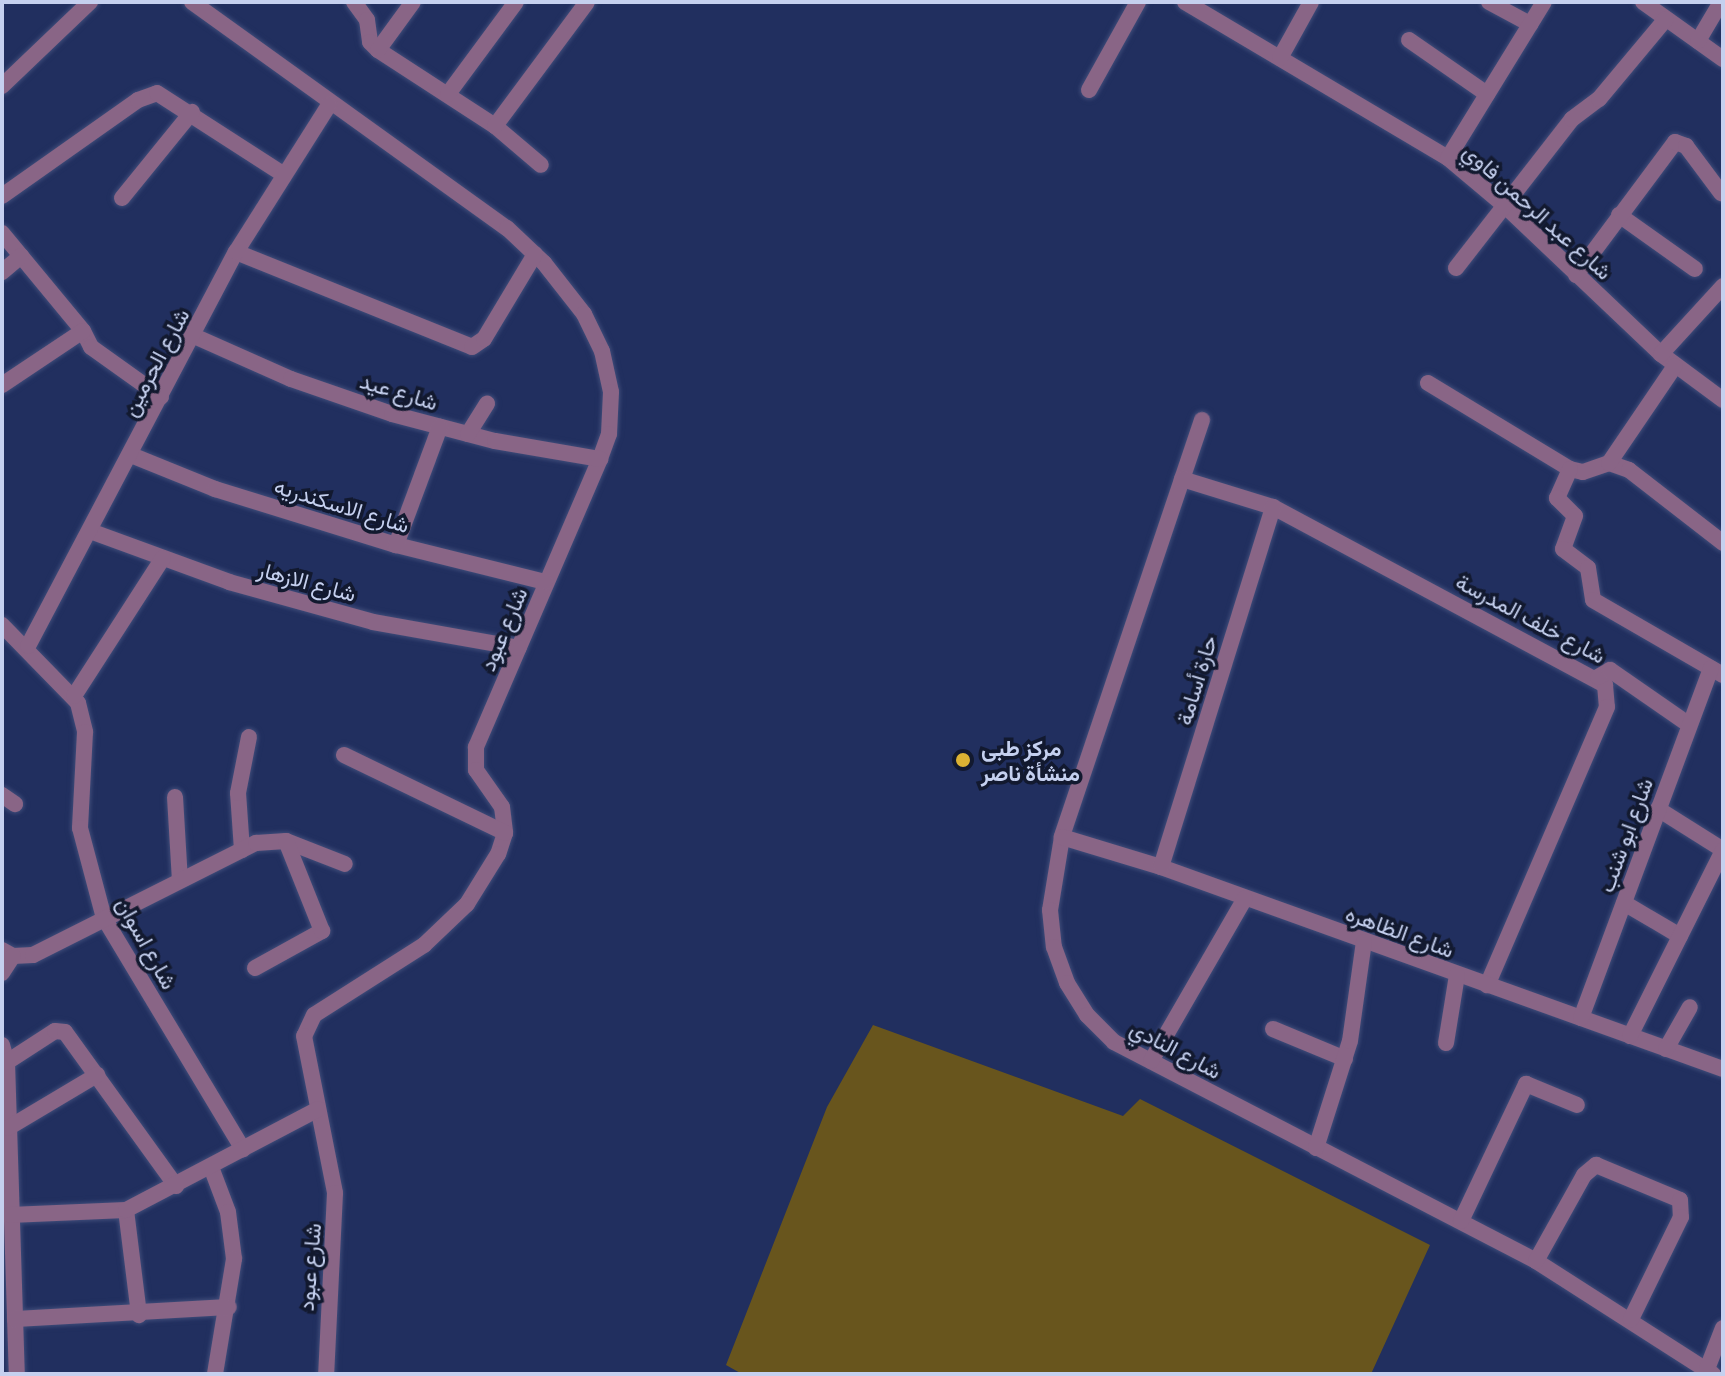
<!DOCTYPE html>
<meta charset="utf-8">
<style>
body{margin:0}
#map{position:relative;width:1725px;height:1376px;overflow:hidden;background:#212f5f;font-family:Barlow,Vazirmatn,sans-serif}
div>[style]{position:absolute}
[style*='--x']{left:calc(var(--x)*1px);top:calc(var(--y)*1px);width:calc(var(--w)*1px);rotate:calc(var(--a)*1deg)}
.green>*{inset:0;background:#68551d}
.roads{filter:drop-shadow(0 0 2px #3f4c79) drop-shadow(0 0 2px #3f4c79)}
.minor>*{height:16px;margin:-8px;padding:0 8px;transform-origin:8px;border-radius:8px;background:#896586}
.dots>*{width:22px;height:22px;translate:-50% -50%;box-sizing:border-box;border:4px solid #12192f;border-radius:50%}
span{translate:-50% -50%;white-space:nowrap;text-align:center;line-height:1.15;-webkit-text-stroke:7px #12192f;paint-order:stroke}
.street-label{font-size:22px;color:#c5d0ef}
.poi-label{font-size:22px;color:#c5d0ef;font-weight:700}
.left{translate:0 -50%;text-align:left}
.frame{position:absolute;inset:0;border:4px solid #c5d0ef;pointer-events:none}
</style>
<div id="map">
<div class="green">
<i style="clip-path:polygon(873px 1025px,1123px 1116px,1140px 1099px,1430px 1245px,1371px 1374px,742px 1374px,726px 1365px,827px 1107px)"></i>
</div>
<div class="roads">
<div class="minor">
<i style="--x:192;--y:2;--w:388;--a:35.7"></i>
<i style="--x:507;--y:228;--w:51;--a:43.4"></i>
<i style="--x:544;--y:263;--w:65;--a:51.9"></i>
<i style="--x:584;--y:314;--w:41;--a:64.1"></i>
<i style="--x:602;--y:351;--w:42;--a:77.6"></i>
<i style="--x:611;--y:392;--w:42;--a:92.7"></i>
<i style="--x:609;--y:434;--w:27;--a:110"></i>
<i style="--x:600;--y:459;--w:314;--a:113.3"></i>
<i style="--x:476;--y:747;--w:23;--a:90"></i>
<i style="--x:476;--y:770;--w:45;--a:54.9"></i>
<i style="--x:502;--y:807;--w:26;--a:83"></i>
<i style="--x:505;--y:833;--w:22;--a:108"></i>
<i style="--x:498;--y:854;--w:59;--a:121.8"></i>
<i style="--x:467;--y:904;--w:59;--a:136.4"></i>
<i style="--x:424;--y:945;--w:130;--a:147.5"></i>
<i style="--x:314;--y:1015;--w:23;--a:115"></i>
<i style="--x:304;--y:1036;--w:160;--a:78.8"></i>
<i style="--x:335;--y:1193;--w:181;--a:92.8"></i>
<i style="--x:354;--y:2;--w:22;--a:54"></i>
<i style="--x:367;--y:20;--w:22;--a:82"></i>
<i style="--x:370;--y:42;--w:11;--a:45"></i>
<i style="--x:378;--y:50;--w:140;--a:33"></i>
<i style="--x:495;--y:126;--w:60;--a:40.3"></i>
<i style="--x:1185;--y:2;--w:306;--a:30.7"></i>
<i style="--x:1448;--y:158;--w:75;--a:40.1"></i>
<i style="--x:1505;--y:206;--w:215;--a:43.5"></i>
<i style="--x:1661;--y:354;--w:77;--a:36.6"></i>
<i style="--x:1489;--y:2;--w:47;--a:28.2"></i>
<i style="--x:1643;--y:2;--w:98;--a:35.5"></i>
<i style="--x:1409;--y:40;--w:95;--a:34.7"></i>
<i style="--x:1698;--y:41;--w:45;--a:-59.5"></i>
<i style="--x:378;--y:50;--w:59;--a:-53.9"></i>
<i style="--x:1280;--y:58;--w:64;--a:-61"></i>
<i style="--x:2;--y:86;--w:122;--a:-43.7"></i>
<i style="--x:1089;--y:90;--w:101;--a:-60.9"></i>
<i style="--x:448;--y:94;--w:114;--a:-53.5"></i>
<i style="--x:495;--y:126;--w:154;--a:-53.4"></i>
<i style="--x:1448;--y:158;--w:183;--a:-58.4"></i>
<i style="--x:2;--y:196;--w:166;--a:-35.2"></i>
<i style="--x:138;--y:100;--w:20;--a:-20"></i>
<i style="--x:157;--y:93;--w:151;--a:32.8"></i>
<i style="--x:122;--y:198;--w:111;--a:-50.9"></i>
<i style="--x:1619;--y:215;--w:93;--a:35.4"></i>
<i style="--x:2;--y:233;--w:127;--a:50.4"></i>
<i style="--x:83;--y:331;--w:18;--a:63"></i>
<i style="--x:91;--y:347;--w:86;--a:35.5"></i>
<i style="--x:236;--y:252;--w:254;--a:21.9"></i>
<i style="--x:472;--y:347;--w:14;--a:-34"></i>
<i style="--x:484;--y:339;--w:99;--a:-59"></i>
<i style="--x:1456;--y:268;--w:189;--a:-52.1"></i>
<i style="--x:1572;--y:119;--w:34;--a:-37"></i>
<i style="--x:1599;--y:99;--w:104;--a:-50.1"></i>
<i style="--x:2;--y:272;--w:25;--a:-40"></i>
<i style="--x:1576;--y:275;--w:166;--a:-53.3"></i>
<i style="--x:1675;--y:142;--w:12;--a:20"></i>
<i style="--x:1686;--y:146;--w:59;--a:53.3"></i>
<i style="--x:194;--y:336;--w:106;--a:23.9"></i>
<i style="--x:291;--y:379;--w:107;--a:19.1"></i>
<i style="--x:392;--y:414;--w:106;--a:14.7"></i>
<i style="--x:495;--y:441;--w:107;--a:9.7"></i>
<i style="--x:1661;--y:354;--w:92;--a:-47.6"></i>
<i style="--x:1428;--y:383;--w:166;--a:31.2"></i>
<i style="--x:1570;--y:469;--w:13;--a:13"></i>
<i style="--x:1583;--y:472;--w:28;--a:-19"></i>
<i style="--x:1609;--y:463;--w:21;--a:19"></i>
<i style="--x:1629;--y:470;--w:119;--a:37.8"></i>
<i style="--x:2;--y:385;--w:97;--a:-33.7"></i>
<i style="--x:1202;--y:420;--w:440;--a:108.6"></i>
<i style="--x:1062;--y:837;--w:74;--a:99.3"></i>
<i style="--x:1050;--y:910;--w:37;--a:84"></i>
<i style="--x:1054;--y:947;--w:38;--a:70"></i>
<i style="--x:1067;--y:983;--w:38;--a:58"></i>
<i style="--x:1087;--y:1015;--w:38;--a:45"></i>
<i style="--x:1114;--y:1042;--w:475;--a:27.4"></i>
<i style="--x:1536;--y:1261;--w:210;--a:32.6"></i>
<i style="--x:468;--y:434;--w:36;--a:-58"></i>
<i style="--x:131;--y:455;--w:91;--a:22"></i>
<i style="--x:215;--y:489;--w:189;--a:17.2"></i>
<i style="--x:396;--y:545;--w:154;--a:13.9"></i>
<i style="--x:1609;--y:463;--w:117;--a:-55.8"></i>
<i style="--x:1570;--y:469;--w:32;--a:114"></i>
<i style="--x:1557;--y:498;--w:25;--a:45"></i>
<i style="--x:1575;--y:516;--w:35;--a:110"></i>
<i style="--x:1563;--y:549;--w:31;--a:37"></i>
<i style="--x:1588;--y:568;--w:32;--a:81"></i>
<i style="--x:1593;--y:600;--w:150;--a:30"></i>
<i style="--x:1182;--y:479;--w:95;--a:17.1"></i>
<i style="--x:1273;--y:507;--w:377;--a:28.2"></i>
<i style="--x:1605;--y:685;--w:22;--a:85"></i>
<i style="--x:1607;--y:707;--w:303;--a:113.3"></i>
<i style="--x:90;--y:531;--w:148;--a:20.1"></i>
<i style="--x:229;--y:582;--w:149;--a:15.5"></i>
<i style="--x:373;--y:622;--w:148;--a:10.1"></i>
<i style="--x:396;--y:545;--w:126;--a:-69.6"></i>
<i style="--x:2;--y:625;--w:109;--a:45.7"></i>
<i style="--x:78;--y:703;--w:30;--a:76"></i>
<i style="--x:85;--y:732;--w:96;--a:93"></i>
<i style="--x:80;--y:828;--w:93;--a:75.1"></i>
<i style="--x:104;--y:918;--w:270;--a:59"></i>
<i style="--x:28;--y:646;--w:446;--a:-62.2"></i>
<i style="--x:236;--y:252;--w:174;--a:-57.7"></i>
<i style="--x:1598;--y:677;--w:14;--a:-30"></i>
<i style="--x:1610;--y:670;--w:95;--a:34.7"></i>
<i style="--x:74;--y:696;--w:164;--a:-57.2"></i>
<i style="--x:344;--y:755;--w:179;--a:25.8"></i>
<i style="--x:2;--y:795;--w:16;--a:35"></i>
<i style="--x:175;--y:797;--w:83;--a:86.6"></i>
<i style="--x:1658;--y:809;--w:77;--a:32.2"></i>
<i style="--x:1062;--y:837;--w:103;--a:16.9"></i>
<i style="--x:1161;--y:867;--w:597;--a:19.77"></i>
<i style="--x:242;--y:850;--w:57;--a:-94"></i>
<i style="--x:238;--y:793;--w:57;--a:-78.9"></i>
<i style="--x:1161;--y:867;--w:377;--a:-72.7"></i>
<i style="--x:1624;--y:903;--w:65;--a:30.5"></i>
<i style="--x:2;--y:950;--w:13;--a:29"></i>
<i style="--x:13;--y:956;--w:20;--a:-3"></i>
<i style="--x:33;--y:955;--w:250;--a:-26.7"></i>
<i style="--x:256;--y:843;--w:30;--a:-4"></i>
<i style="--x:286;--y:841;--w:63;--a:21.3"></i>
<i style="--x:255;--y:968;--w:77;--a:-28.9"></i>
<i style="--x:322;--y:931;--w:97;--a:-111.8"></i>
<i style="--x:2;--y:973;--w:20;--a:-57"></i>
<i style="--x:1581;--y:1018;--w:373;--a:-69.6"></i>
<i style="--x:1273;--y:1029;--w:78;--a:22.6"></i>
<i style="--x:1630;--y:1036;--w:208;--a:-63.4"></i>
<i style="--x:1446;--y:1043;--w:69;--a:-80.8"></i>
<i style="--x:2;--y:1045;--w:18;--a:74"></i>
<i style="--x:7;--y:1062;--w:312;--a:88.2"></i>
<i style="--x:1666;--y:1049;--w:48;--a:-60.3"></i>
<i style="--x:1151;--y:1061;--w:188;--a:-60"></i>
<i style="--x:7;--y:1062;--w:57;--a:-32.9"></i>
<i style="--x:55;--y:1031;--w:10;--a:6"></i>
<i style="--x:65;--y:1032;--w:190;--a:54.2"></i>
<i style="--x:8;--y:1128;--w:104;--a:-30.8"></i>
<i style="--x:1316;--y:1148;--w:112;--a:-72.4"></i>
<i style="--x:1350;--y:1041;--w:100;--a:-82"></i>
<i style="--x:211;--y:1167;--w:48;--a:69.3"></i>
<i style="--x:228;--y:1212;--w:47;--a:82.7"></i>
<i style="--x:234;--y:1259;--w:117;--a:99.4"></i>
<i style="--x:126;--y:1210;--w:106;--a:82.9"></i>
<i style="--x:10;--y:1215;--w:116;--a:-2.5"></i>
<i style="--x:126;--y:1210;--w:217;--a:-27.7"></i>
<i style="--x:1461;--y:1221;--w:152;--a:-64.6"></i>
<i style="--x:1526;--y:1084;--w:55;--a:22.4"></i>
<i style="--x:1536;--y:1261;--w:98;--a:-60.8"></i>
<i style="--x:1584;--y:1175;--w:16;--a:-40"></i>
<i style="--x:1596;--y:1165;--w:91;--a:22.6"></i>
<i style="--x:1680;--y:1200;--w:17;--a:87"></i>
<i style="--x:1681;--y:1217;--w:114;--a:116.1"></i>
<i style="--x:15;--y:1319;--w:214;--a:-3.2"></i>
<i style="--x:1707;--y:1369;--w:44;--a:-68.7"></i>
</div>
</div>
<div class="dots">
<i style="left:963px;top:760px;background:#dcb233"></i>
</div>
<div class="street-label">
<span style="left:1538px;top:211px;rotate:42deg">شارع عبد الرحمن فاوي</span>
<span style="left:155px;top:362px;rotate:-62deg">شارع الحرمين</span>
<span style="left:399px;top:391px;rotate:17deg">شارع عيد</span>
<span style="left:342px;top:505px;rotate:17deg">شارع الاسكندريه</span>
<span style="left:307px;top:581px;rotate:15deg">شارع الازهار</span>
<span style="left:1531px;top:618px;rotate:28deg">شارع خلف المدرسة</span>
<span style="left:503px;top:629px;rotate:-67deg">شارع عبود</span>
<span style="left:1196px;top:680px;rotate:-73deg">حارة أسامة</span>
<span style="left:1625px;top:835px;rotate:-70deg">شارع ابو شنب</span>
<span style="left:1400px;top:931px;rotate:20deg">شارع الظاهره</span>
<span style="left:147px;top:943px;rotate:61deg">شارع اسوان</span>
<span style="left:1176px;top:1049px;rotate:28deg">شارع النادي</span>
<span style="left:309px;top:1267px;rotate:-85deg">شارع عبود</span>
</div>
<div class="poi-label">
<span class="left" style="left:981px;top:760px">مركز طبى<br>منشأة ناصر</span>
</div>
<div class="frame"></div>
</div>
